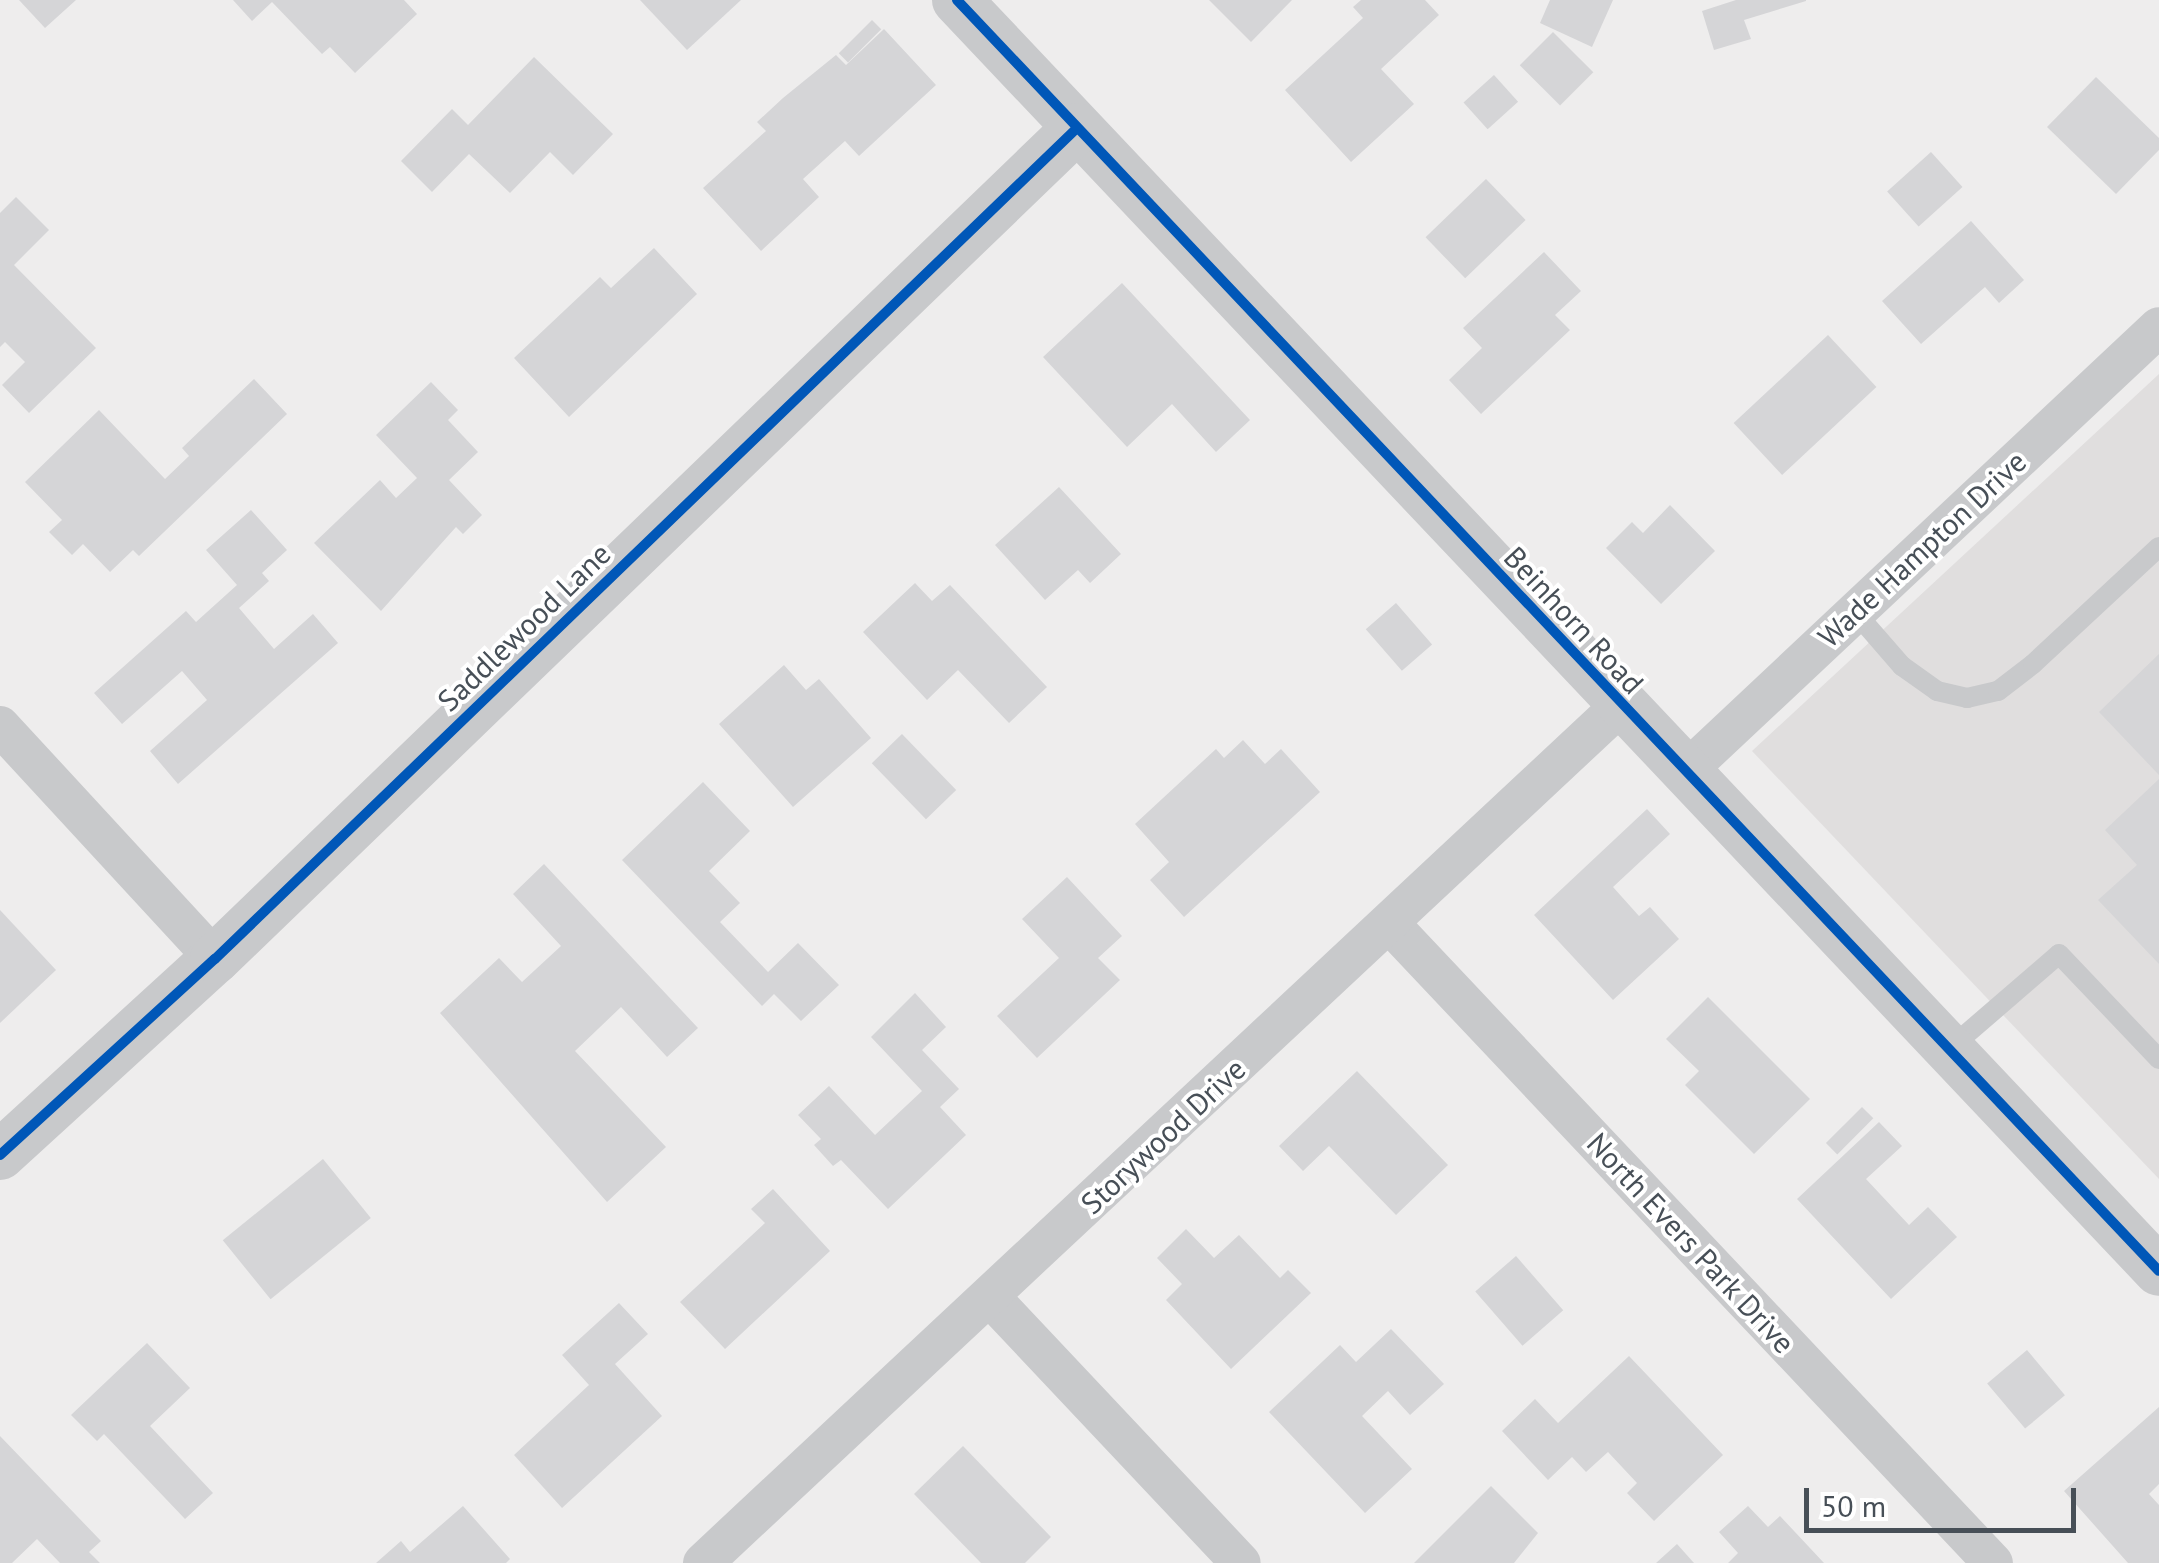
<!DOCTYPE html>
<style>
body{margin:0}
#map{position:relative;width:2159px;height:1563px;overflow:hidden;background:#eeeded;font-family:"PT Sans",sans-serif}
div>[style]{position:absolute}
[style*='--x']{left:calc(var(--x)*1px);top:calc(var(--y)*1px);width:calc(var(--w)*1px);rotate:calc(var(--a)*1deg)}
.education>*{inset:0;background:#e0dede}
.building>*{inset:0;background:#d5d5d7;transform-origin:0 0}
.service>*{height:20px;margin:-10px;padding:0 10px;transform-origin:10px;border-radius:10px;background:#c8c9cb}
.minor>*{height:40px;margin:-20px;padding:0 20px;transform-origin:20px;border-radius:20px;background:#c8c9cb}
.tertiary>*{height:50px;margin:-25px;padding:0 25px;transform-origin:25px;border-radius:25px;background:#c8c9cb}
.cycleway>*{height:10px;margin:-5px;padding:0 5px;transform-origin:5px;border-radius:5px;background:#0057b8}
span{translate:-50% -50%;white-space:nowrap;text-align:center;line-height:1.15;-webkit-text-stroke:8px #fff;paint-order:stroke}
.street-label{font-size:30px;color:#474f57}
.scale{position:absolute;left:1804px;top:1488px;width:272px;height:45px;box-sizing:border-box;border:5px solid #474f57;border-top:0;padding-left:12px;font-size:30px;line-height:35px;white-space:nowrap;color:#474f57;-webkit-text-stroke:8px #fff;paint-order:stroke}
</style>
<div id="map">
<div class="education">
<i style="clip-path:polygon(2159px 374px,2159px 1179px,1752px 751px)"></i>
</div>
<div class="building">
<i style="clip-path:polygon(19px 0,76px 0,45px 28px)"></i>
<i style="clip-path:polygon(233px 0,404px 0,417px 14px,355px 73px,330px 47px,322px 54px,272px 2px,252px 21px)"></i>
<i style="clip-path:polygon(640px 0,741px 0,687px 50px)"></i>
<i style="clip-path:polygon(1209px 0,1292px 0,1251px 42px)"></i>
<i style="clip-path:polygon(1361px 0,1425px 0,1439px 15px,1381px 69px,1414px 104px,1351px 162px,1285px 90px,1363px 18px,1353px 7px)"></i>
<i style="clip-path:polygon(1550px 0,1613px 0,1592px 47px,1540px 23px)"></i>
<i style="clip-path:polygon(1736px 0,1806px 0,1806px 1px,1744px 20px,1751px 39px,1714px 50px,1702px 11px)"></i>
<i style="left:872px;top:20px;width:13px;height:47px;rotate:45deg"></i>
<i style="clip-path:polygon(884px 29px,936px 85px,859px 156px,845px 141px,803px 179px,819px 197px,761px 251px,703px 188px,766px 131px,757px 122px,783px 98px,836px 55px,846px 65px)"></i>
<i style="left:1553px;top:32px;width:57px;height:47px;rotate:45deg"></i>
<i style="clip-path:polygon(534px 57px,613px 134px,573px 175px,550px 152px,510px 193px,469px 154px,432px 192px,401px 161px,452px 109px,468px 125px)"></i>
<i style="left:1494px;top:75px;width:36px;height:41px;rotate:48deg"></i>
<i style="clip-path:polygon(2096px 77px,2159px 138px,2159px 150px,2116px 194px,2047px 127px)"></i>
<i style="left:1931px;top:152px;width:47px;height:59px;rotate:48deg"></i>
<i style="left:1486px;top:179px;width:57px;height:84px;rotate:46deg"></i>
<i style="clip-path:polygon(16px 197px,49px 230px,14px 265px,96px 348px,29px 413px,2px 385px,25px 362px,5px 342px,0 347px,0 213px)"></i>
<i style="clip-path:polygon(1971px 221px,2024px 280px,1999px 303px,1985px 287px,1921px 344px,1882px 301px)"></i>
<i style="clip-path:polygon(654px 248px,697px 294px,569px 417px,514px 358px,600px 277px,611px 288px)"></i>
<i style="clip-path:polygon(1544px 252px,1581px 291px,1555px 315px,1570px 330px,1481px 414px,1449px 380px,1482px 348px,1463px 328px)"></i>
<i style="clip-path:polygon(1122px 283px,1250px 420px,1216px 452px,1172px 404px,1127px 447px,1043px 357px)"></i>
<i style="left:1828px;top:335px;width:71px;height:129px;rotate:47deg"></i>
<i style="clip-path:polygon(254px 379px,287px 414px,139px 556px,133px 550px,110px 572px,83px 544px,72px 555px,49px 532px,62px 520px,25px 482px,99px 410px,165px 479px,189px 456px,182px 448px)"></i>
<i style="clip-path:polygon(431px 382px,458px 410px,448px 420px,478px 452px,449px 480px,482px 515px,463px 534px,456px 527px,381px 611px,314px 543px,380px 480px,396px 498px,417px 478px,376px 435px)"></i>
<i style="clip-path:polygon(1059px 487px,1121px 554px,1090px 583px,1078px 570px,1045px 600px,995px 545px)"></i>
<i style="clip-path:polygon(1670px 505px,1715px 551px,1661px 604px,1606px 548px,1632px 522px,1643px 533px)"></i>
<i style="clip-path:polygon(251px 510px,287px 550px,262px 573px,269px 581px,239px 608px,274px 649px,313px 614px,338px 643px,178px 784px,150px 751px,207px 700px,182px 671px,122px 724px,94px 693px,186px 611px,196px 622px,237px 585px,206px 550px)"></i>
<i style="clip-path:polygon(915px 583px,932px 601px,950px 585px,1047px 687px,1009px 723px,958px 670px,927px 700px,863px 632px)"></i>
<i style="left:1396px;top:603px;width:55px;height:40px;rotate:49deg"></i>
<i style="clip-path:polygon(2159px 654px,2159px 775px,2099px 712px)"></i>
<i style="clip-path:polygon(784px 665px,806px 690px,819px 679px,871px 738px,793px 807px,719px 724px)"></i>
<i style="left:902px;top:734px;width:78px;height:42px;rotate:46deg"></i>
<i style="clip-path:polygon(1243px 740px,1265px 764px,1281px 749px,1320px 792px,1184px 917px,1150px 880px,1169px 862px,1135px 824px,1216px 749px,1224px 758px)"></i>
<i style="clip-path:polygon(2159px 779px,2159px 964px,2098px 900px,2137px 865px,2105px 830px)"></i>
<i style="clip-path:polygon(703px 782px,750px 831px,709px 871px,740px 903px,720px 922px,768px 972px,798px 943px,839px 985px,801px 1021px,774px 994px,762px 1006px,622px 860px)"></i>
<i style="clip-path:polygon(1647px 809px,1670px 834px,1613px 887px,1639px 916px,1650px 907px,1679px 939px,1613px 1000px,1534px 915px)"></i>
<i style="clip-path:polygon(544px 864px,698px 1028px,667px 1057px,621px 1007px,575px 1051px,666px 1147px,607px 1202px,440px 1013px,499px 958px,522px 982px,561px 946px,513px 894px)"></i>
<i style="clip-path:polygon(1067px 877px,1122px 936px,1098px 958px,1120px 980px,1037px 1058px,997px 1016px,1059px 958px,1022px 919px)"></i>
<i style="clip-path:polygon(0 910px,56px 970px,0 1023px)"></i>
<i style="clip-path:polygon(915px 993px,946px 1027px,922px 1050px,959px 1089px,940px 1107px,966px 1135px,888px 1209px,841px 1160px,833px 1166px,814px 1145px,821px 1139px,798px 1115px,829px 1086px,875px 1135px,922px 1091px,871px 1037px)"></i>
<i style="clip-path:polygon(1708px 997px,1810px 1099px,1754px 1154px,1685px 1085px,1699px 1071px,1666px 1039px)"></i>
<i style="clip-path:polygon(1357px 1071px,1448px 1165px,1396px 1215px,1329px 1146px,1303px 1171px,1279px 1146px)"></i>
<i style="left:1862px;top:1107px;width:16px;height:51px;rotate:45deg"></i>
<i style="clip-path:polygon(1879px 1122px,1902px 1146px,1866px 1179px,1909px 1225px,1928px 1207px,1957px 1237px,1891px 1299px,1797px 1199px)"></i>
<i style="left:323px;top:1159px;width:76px;height:129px;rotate:51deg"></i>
<i style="clip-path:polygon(773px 1189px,830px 1251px,725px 1349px,680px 1302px,765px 1223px,751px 1209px)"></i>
<i style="clip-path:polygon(1186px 1229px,1214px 1258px,1239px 1235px,1280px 1278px,1288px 1270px,1311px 1293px,1231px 1369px,1166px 1300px,1182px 1284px,1157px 1258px)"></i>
<i style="left:1516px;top:1256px;width:72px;height:54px;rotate:49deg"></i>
<i style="clip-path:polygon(619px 1303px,648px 1334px,615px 1364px,662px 1416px,562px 1508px,514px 1455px,589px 1385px,562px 1355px)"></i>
<i style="clip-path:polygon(1391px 1329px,1444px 1384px,1410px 1415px,1388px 1391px,1362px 1416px,1412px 1469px,1365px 1513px,1269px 1412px,1340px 1345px,1356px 1362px)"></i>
<i style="clip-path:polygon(147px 1343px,190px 1388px,150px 1426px,213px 1493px,185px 1519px,104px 1434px,97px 1441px,71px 1415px)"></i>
<i style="left:2027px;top:1350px;width:59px;height:52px;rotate:50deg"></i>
<i style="clip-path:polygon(1629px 1356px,1723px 1455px,1654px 1521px,1627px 1493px,1637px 1483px,1608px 1452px,1586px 1472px,1572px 1457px,1548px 1480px,1502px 1431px,1535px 1399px,1558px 1423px)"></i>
<i style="clip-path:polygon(2159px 1407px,2159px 1484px,2149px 1494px,2159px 1505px,2159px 1563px,2128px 1563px,2064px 1491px)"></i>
<i style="clip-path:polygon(0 1436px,101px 1541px,89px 1552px,100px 1563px,60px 1563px,37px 1539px,12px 1563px,0 1563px)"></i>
<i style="clip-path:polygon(963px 1446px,1051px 1537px,1025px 1563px,981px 1563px,914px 1494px)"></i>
<i style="clip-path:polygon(1491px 1486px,1538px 1533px,1514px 1563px,1414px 1563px)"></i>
<i style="clip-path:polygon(463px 1506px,510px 1559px,506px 1563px,376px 1563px,401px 1541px,410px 1552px)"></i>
<i style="clip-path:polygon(1748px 1506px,1768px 1527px,1780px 1516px,1824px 1563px,1728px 1563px,1738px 1553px,1719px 1532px)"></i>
<i style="clip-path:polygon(1677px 1544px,1694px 1563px,1656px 1563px)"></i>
</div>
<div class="service">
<i style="--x:1855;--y:612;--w:72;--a:49"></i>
<i style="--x:1902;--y:666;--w:43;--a:35.5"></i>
<i style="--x:1937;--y:691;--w:31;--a:13"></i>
<i style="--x:1967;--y:698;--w:32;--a:-13"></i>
<i style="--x:1998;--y:691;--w:44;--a:-37.6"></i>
<i style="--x:2033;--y:664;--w:172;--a:-42.9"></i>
<i style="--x:1949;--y:1049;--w:145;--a:-40.8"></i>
<i style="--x:2059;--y:954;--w:145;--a:46.4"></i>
</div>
<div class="minor">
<i style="--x:0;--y:726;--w:317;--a:47.3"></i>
<i style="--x:1685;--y:772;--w:650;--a:-43.19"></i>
<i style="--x:1389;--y:923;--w:880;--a:46.66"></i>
<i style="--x:991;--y:1298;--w:364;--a:46.7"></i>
<i style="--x:703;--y:1563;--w:1255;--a:-43.06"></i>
</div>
<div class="tertiary">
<i style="--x:957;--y:0;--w:1749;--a:46.6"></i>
<i style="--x:0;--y:1155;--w:291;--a:-42.4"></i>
<i style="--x:215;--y:959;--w:1197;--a:-43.95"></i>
</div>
<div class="cycleway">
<i style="--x:957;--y:0;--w:1749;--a:46.6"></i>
<i style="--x:0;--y:1155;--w:291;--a:-42.4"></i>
<i style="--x:215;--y:959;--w:1197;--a:-43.95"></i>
</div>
<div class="street-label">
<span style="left:1922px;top:549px;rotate:-43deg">Wade Hampton Drive</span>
<span style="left:1574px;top:620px;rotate:47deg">Beinhorn Road</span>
<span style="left:524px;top:627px;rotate:-44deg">Saddlewood Lane</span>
<span style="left:1163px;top:1136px;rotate:-43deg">Storywood Drive</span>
<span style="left:1691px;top:1243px;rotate:47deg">North Evers Park Drive</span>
</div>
<div class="scale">50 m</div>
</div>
